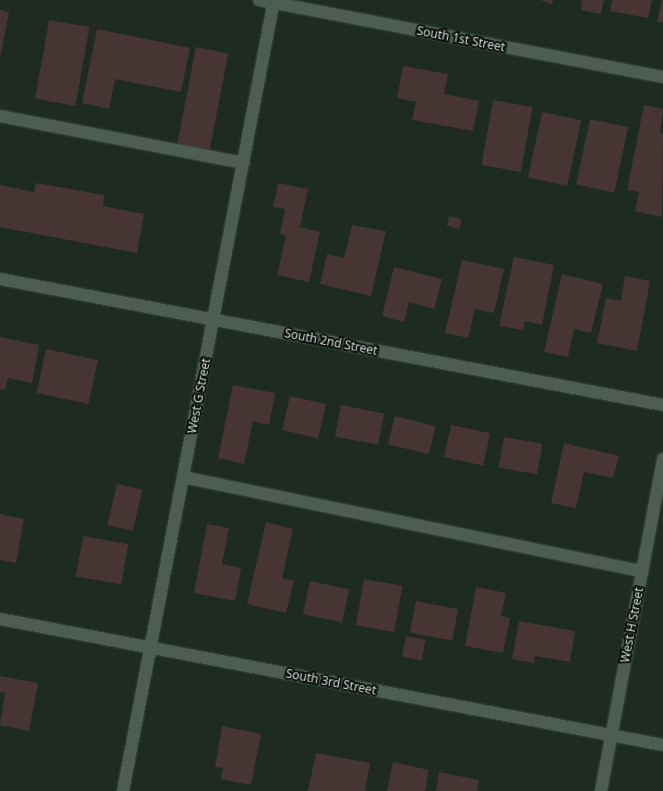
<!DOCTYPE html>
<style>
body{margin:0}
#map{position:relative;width:663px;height:791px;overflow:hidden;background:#1d2b20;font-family:"Noto Sans",sans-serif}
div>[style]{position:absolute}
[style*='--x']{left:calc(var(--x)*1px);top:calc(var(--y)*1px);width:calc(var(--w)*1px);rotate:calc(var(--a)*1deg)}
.building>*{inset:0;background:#473533;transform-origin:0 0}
.roads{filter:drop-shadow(0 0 1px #3c473f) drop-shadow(0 0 1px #3c473f)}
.lane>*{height:12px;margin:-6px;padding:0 6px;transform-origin:6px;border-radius:6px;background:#4e5d51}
.street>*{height:12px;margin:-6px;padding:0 6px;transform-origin:6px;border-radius:6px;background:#4e5d51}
span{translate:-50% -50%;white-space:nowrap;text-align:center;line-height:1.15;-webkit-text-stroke:4px #0c110d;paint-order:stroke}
.street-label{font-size:12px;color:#d2dbd4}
</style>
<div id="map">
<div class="building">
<i style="clip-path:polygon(540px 0,553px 0,552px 4px)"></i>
<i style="clip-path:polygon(582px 0,604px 0,601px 14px,581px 10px)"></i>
<i style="clip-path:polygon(612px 0,652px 0,648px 18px,610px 11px)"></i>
<i style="clip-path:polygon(662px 0,663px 0,663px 23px,657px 21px)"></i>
<i style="clip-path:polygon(0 10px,9px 12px,1px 55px,0 55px)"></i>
<i style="left:49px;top:20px;width:41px;height:80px;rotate:10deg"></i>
<i style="clip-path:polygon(97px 29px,190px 48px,181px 92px,115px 79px,109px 109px,82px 103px)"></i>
<i style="left:196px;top:47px;width:33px;height:100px;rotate:11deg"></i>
<i style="clip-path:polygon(403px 66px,448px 74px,444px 94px,479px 101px,473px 131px,412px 120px,416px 102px,397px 98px)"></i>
<i style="left:493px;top:100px;width:40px;height:66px;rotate:10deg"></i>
<i style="clip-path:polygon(644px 105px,663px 109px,660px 133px,663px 133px,662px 217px,635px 211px,639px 192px,627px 190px)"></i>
<i style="left:542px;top:112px;width:40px;height:67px;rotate:12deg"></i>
<i style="left:590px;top:119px;width:39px;height:67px;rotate:12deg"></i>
<i style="clip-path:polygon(36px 183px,104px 195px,103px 206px,144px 214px,137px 253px,0 227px,0 185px,34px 192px)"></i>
<i style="clip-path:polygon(278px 183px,308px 189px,300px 227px,320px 232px,309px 282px,277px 275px,286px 236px,280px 234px,285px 209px,273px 207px)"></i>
<i style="left:449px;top:216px;width:13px;height:10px;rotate:13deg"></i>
<i style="clip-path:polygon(352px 225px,386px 231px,371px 296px,320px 284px,327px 254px,344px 258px)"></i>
<i style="clip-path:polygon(514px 257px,554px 265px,542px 325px,525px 321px,523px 330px,499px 326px)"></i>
<i style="clip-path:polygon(462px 260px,504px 269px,494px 313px,475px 309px,468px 338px,445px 333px)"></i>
<i style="clip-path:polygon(394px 267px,442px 279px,434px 309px,409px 302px,404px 322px,382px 316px)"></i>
<i style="clip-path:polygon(562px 274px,603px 284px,591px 333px,574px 329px,568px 357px,544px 352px)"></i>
<i style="clip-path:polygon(625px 276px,650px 281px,637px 351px,597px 343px,606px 298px,621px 301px)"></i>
<i style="clip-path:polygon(0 337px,39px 345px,32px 383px,8px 378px,5px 390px,0 389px)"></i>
<i style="left:46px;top:349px;width:53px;height:45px;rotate:12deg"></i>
<i style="clip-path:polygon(233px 385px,275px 393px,269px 425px,253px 421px,244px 464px,218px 458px)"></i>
<i style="left:290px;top:396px;width:37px;height:35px;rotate:13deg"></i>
<i style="left:341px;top:405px;width:44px;height:32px;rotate:11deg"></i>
<i style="left:395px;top:416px;width:42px;height:29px;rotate:14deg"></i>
<i style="left:451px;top:425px;width:40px;height:33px;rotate:12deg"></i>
<i style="left:504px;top:437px;width:39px;height:31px;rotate:10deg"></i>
<i style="clip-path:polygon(564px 443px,619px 456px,613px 478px,584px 472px,576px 508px,551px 503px)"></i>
<i style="left:117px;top:484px;width:26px;height:42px;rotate:13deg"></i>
<i style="clip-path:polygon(0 514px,24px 519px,16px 563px,0 560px)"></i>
<i style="clip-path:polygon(266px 522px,293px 529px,282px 578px,294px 581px,286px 613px,247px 604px)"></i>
<i style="clip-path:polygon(207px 524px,229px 528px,222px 564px,241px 568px,235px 601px,194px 593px)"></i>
<i style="left:83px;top:536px;width:46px;height:41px;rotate:10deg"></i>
<i style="left:364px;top:579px;width:39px;height:47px;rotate:10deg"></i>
<i style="left:310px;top:581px;width:40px;height:34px;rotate:12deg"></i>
<i style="clip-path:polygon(476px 587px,506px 593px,501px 616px,510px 618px,503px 653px,465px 646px)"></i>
<i style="left:416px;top:601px;width:43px;height:32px;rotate:11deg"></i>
<i style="clip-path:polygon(519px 621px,575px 631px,570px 662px,535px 656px,534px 663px,512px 659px)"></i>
<i style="left:406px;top:636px;width:20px;height:21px;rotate:11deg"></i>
<i style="clip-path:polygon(0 676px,38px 683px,29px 731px,0 725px,5px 693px,0 692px)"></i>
<i style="clip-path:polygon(222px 726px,261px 734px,251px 785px,221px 779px,223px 768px,215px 767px)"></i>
<i style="clip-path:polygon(316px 753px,370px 763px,365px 791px,308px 791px)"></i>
<i style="clip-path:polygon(393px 762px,429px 770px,425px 791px,387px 791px)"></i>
<i style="clip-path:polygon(439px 772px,479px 780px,477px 791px,436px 791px)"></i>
</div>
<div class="roads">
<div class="lane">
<i style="--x:0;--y:116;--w:248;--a:10.9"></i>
<i style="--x:183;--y:477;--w:469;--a:11.6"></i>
</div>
<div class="street">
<i style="--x:259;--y:0;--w:411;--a:10.8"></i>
<i style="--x:0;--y:279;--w:675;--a:10.76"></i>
<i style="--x:0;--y:619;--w:675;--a:10.76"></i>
<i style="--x:123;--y:791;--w:805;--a:-79.19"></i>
<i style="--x:601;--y:791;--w:338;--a:-79.4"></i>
</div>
</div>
<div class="street-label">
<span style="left:461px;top:39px;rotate:11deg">South 1st Street</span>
<span style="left:331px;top:342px;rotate:11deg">South 2nd Street</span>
<span style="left:199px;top:396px;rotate:-79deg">West G Street</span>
<span style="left:632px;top:625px;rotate:-79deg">West H Street</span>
<span style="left:331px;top:682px;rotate:11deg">South 3rd Street</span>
</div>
</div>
